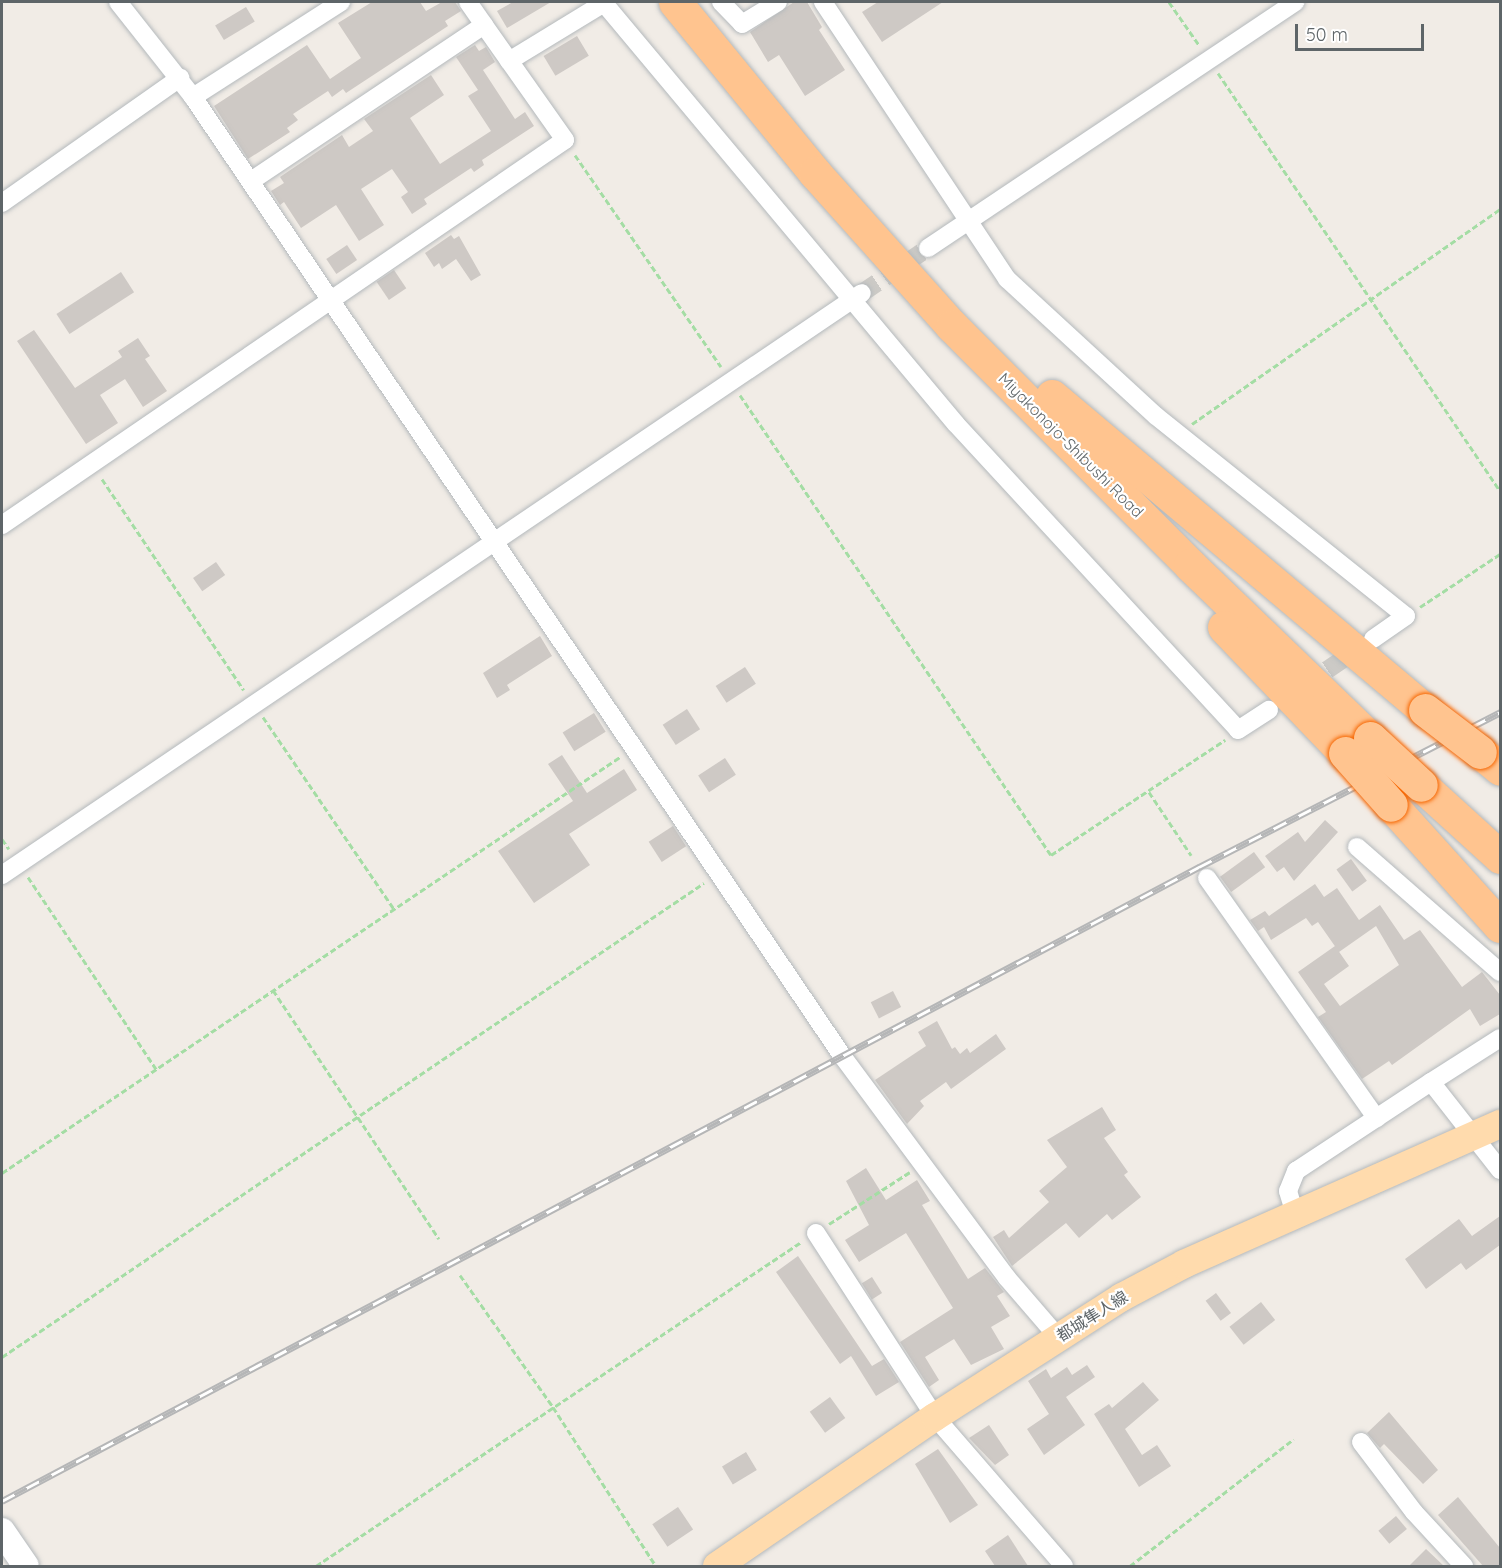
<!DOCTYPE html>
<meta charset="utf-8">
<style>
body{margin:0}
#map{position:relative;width:1502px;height:1568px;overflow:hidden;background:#f1ece6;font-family:Quicksand,"Noto Sans JP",sans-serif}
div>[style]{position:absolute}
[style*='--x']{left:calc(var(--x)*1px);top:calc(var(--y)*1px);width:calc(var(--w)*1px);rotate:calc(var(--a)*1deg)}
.building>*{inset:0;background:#cec9c5;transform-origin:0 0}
.street-tunnel>*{height:18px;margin-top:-9px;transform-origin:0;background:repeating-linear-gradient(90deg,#cccac6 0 18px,transparent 0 27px)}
.path>*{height:3px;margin-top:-1.5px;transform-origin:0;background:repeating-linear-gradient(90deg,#a4dda4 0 6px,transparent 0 9px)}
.roads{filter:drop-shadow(0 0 2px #b4b9bc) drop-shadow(0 0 2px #b4b9bc)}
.street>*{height:18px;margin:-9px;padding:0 9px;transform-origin:9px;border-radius:9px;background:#fff}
.secondary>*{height:26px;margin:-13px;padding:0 13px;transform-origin:13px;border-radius:13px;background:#fff}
.primary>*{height:28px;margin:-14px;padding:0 14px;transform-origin:14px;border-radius:14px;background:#ffdbad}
.highway>*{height:33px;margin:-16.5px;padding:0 16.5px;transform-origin:16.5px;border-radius:16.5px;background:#ffc48f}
.rail>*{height:7px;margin-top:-3.5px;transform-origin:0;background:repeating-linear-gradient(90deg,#fff 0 14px,#b5b6b7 0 28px);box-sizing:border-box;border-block:2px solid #b5b6b7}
.bridges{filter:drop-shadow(0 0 2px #f76600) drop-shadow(0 0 2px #f76600)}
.highway-bridge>*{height:33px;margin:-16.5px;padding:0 16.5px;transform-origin:16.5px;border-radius:16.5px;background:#ffc48f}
span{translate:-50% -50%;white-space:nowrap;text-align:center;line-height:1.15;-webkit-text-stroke:4.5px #fff;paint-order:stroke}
.street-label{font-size:16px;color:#5e6568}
.frame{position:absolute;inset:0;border:3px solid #5e6568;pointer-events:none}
.scale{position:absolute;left:1295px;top:24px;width:129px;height:27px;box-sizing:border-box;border:3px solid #5e6568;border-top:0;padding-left:8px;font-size:18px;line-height:21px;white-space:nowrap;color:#5e6568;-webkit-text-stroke:4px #fff;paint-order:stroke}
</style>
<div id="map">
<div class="building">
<i style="clip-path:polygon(372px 2px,420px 2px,426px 11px,442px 2px,455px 2px,461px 11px,445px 21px,448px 26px,346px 93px,343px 89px,332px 97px,328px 91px,293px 114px,298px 120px,287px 128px,290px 132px,248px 159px,214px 106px,307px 45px,330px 79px,361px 58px,338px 23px)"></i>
<i style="clip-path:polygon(513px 2px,551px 2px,507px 28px,497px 11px)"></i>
<i style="clip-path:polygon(794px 2px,807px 2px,822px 27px,819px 30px,845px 70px,805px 96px,779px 55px,768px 62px,750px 32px)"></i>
<i style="clip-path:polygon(878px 2px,943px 2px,882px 42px,862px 12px)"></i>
<i style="left:246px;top:7px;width:17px;height:36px;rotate:59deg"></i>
<i style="left:577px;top:36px;width:23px;height:39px;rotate:59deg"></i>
<i style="clip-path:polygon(475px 45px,479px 51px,486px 47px,495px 62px,483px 70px,515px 119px,525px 112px,534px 126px,482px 160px,484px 165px,474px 172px,471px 168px,424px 199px,427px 204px,412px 214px,401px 197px,408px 192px,392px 169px,361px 189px,384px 225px,359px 241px,336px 205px,301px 228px,284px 202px,280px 205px,271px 191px,284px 183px,280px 177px,342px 135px,349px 147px,373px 131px,364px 119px,431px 75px,444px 95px,410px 118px,440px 164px,491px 131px,468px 96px,478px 90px,456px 57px)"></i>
<i style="clip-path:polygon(451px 235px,454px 239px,459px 236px,481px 275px,471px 281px,456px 259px,442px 269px,439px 263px,434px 267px,425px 253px)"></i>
<i style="left:347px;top:245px;width:18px;height:25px;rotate:56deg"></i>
<i style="left:394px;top:270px;width:22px;height:21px;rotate:56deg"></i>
<i style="left:121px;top:272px;width:24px;height:77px;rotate:57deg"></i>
<i style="clip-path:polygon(34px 330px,75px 388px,122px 357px,118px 351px,138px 338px,150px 356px,145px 359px,167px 391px,143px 407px,125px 379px,100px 395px,118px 423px,86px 444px,17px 341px)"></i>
<i style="left:216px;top:562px;width:16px;height:28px;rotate:55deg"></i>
<i style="clip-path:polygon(540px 636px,552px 656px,507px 685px,510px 690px,497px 698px,483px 673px)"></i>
<i style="left:745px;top:667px;width:20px;height:35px;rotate:57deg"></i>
<i style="left:687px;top:709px;width:24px;height:29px;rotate:57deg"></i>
<i style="left:594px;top:713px;width:22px;height:37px;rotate:58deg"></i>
<i style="clip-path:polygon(562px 755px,587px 793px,624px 769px,637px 790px,569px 834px,590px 865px,534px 903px,498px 851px,573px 801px,548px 764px)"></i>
<i style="left:725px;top:758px;width:20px;height:32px;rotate:57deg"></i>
<i style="clip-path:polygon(1325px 820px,1338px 832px,1294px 881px,1284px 867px,1277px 872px,1265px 856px,1298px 832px,1305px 842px)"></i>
<i style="left:673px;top:826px;width:24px;height:29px;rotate:57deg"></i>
<i style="left:1254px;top:852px;width:19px;height:42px;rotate:54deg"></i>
<i style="left:1351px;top:859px;width:27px;height:18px;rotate:54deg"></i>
<i style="clip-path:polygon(1315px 884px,1324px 897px,1337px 888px,1359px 920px,1380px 905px,1404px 940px,1420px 930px,1462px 987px,1482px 972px,1500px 995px,1500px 1014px,1480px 1026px,1470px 1009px,1392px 1065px,1389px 1061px,1362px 1079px,1318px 1017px,1326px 1012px,1298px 972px,1335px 946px,1349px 966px,1324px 984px,1340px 1006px,1399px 965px,1376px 926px,1339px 952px,1318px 922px,1312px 926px,1306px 918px,1271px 940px,1264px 927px,1258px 931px,1250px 920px,1265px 911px,1269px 916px)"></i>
<i style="left:893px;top:991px;width:18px;height:25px;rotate:63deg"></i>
<i style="clip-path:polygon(937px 1021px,952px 1049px,955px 1047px,960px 1054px,967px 1048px,970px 1053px,996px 1034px,1006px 1049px,951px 1089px,946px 1082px,920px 1101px,924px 1106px,907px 1124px,875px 1080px,926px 1046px,918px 1032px)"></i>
<i style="clip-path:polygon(1102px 1107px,1116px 1130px,1104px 1138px,1128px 1172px,1124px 1175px,1141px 1197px,1112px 1220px,1107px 1214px,1079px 1238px,1066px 1223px,1012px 1266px,993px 1237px,1004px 1230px,1009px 1238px,1049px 1202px,1039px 1191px,1067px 1167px,1047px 1140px)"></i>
<i style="clip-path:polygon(866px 1168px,886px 1200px,917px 1180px,930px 1201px,922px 1205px,968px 1279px,985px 1268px,1004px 1292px,997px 1296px,1010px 1316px,991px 1327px,1004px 1349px,971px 1365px,954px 1339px,925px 1357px,939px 1380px,929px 1387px,900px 1342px,953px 1308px,906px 1233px,859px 1262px,845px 1240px,869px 1225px,846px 1181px)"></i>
<i style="clip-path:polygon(1500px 1216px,1500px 1245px,1466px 1270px,1461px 1263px,1426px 1289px,1405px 1259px,1459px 1219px,1472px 1236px)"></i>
<i style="clip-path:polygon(798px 1256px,872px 1366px,884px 1359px,899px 1382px,876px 1396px,851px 1356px,840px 1364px,776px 1272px)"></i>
<i style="left:872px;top:1277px;width:19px;height:12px;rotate:58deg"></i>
<i style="left:1216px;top:1293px;width:25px;height:13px;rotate:53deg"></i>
<i style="left:1261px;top:1302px;width:23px;height:40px;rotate:52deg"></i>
<i style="clip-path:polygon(1087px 1365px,1095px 1377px,1066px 1397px,1085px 1425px,1044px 1455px,1027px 1429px,1049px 1414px,1028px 1381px,1046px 1369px,1051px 1378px,1067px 1367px,1072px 1375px)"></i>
<i style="clip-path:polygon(1143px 1382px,1159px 1400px,1125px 1429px,1142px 1455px,1157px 1445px,1171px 1466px,1139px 1487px,1094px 1414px,1109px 1404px,1112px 1408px)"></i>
<i style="left:830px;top:1397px;width:26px;height:25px;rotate:54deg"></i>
<i style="clip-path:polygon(1389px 1412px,1438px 1470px,1423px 1484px,1384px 1444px,1380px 1448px,1367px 1433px)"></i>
<i style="clip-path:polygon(989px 1425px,1009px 1455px,995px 1465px,969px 1438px)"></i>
<i style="clip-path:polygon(938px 1449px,978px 1505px,950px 1523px,915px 1464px)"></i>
<i style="left:746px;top:1452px;width:21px;height:28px;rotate:59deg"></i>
<i style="clip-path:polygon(1458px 1497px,1500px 1548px,1500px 1566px,1483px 1566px,1438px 1515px)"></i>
<i style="left:678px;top:1507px;width:27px;height:31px;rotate:56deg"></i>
<i style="left:1396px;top:1516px;width:17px;height:23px;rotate:50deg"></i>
<i style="clip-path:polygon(1008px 1535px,1028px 1566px,995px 1566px,985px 1551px)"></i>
<i style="clip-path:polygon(1426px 1549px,1444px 1566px,1409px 1566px)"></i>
</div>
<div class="street-tunnel">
<i style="--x:862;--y:293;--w:80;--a:-34.3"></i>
<i style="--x:1305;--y:685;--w:68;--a:-34.2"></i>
</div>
<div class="path">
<i style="--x:1169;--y:2;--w:52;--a:55.1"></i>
<i style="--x:1218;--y:73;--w:504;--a:55.99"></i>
<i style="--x:575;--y:155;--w:257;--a:55.4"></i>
<i style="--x:740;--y:395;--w:555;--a:55.94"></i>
<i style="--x:1051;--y:855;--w:209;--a:-33.5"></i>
<i style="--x:1192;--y:424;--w:376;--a:-34.9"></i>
<i style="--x:102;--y:479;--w:254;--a:56.1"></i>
<i style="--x:1420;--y:607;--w:96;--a:-33.5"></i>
<i style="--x:263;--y:717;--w:232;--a:55.7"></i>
<i style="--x:1149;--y:792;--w:76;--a:56.3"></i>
<i style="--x:2;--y:839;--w:12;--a:55"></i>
<i style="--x:28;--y:877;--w:231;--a:56.3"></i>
<i style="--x:273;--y:990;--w:299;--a:56.3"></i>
<i style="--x:2;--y:1173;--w:745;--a:-33.95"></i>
<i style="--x:829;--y:1224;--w:96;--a:-32.7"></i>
<i style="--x:460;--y:1275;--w:161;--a:54.8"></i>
<i style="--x:553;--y:1407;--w:189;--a:57.1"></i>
<i style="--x:2;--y:1357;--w:847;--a:-34.03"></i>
<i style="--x:316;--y:1566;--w:583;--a:-33.74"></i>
<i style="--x:1130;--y:1566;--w:207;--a:-37.8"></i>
</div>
<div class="roads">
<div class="street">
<i style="--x:118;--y:2;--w:121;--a:51.7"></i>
<i style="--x:193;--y:97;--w:1159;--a:55.9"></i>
<i style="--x:843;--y:1057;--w:275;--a:53.4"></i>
<i style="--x:1007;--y:1278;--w:78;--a:49.2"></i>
<i style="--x:468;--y:2;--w:28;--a:55"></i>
<i style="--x:603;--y:2;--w:550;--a:50.09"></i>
<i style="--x:956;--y:424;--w:416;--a:47.3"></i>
<i style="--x:1238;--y:730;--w:37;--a:-33"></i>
<i style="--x:721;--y:2;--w:30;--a:46"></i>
<i style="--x:742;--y:24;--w:42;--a:-31.4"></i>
<i style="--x:823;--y:2;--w:333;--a:56.4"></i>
<i style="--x:1007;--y:279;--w:202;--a:42.6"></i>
<i style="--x:1156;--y:416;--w:320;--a:38.7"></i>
<i style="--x:1406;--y:616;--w:40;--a:145.1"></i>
<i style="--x:509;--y:61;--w:111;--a:-31.4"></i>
<i style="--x:193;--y:97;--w:176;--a:-32.7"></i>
<i style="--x:2;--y:203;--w:218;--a:-35.1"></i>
<i style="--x:928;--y:248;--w:442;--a:-33.8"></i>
<i style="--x:2;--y:525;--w:682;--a:-34.37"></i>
<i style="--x:565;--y:140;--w:141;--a:-125.2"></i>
<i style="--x:484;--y:25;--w:280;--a:146.2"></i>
<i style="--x:1357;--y:847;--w:190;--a:41.2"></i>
<i style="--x:2;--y:875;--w:1038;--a:-34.09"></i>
<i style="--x:1207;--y:878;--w:294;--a:54.8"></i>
<i style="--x:1431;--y:1082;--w:82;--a:-32.5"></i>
<i style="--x:1295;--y:1214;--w:24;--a:-107"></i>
<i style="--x:1288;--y:1191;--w:22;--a:-68"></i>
<i style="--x:1296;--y:1171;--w:162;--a:-33.4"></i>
<i style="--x:1431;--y:1082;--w:112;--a:51.9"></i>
<i style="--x:816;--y:1233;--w:219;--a:57.1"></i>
<i style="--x:935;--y:1417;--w:197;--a:49.1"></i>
<i style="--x:1361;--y:1442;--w:88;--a:52.9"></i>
<i style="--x:1414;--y:1512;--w:74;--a:47.2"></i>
</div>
<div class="secondary">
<i style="--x:2;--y:1531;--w:42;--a:55.6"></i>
</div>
<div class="primary">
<i style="--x:717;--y:1566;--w:264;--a:-34.4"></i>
<i style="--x:935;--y:1417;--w:222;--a:-32.7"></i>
<i style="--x:1122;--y:1297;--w:70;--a:-28"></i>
<i style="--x:1184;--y:1264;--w:346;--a:-23.9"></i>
</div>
<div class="highway">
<i style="--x:675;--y:2;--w:221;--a:50.7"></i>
<i style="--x:815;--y:173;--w:205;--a:48.2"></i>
<i style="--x:952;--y:326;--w:337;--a:45.1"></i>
<i style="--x:1190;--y:565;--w:250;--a:43.9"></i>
<i style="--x:1052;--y:396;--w:488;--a:40.1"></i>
<i style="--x:1224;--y:627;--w:175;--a:46.2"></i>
<i style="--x:1480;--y:752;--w:26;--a:40"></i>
<i style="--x:1421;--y:785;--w:107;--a:42.3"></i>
<i style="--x:1391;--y:805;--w:163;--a:48"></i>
</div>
</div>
<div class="rail">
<i style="--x:2;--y:1501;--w:1355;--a:-27.91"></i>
<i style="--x:1199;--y:867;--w:339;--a:-27.2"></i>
</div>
<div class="bridges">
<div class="highway-bridge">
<i style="--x:1425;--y:710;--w:69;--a:37.4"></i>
<i style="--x:1370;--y:738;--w:69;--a:42.7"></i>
<i style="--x:1345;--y:753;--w:69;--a:48.5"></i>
</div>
</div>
<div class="street-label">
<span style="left:1071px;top:445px;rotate:45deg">Miyakonojo-Shibushi Road</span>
<span style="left:1092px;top:1316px;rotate:-32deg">都城隼人線</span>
</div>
<div class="frame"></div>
<div class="scale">50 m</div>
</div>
